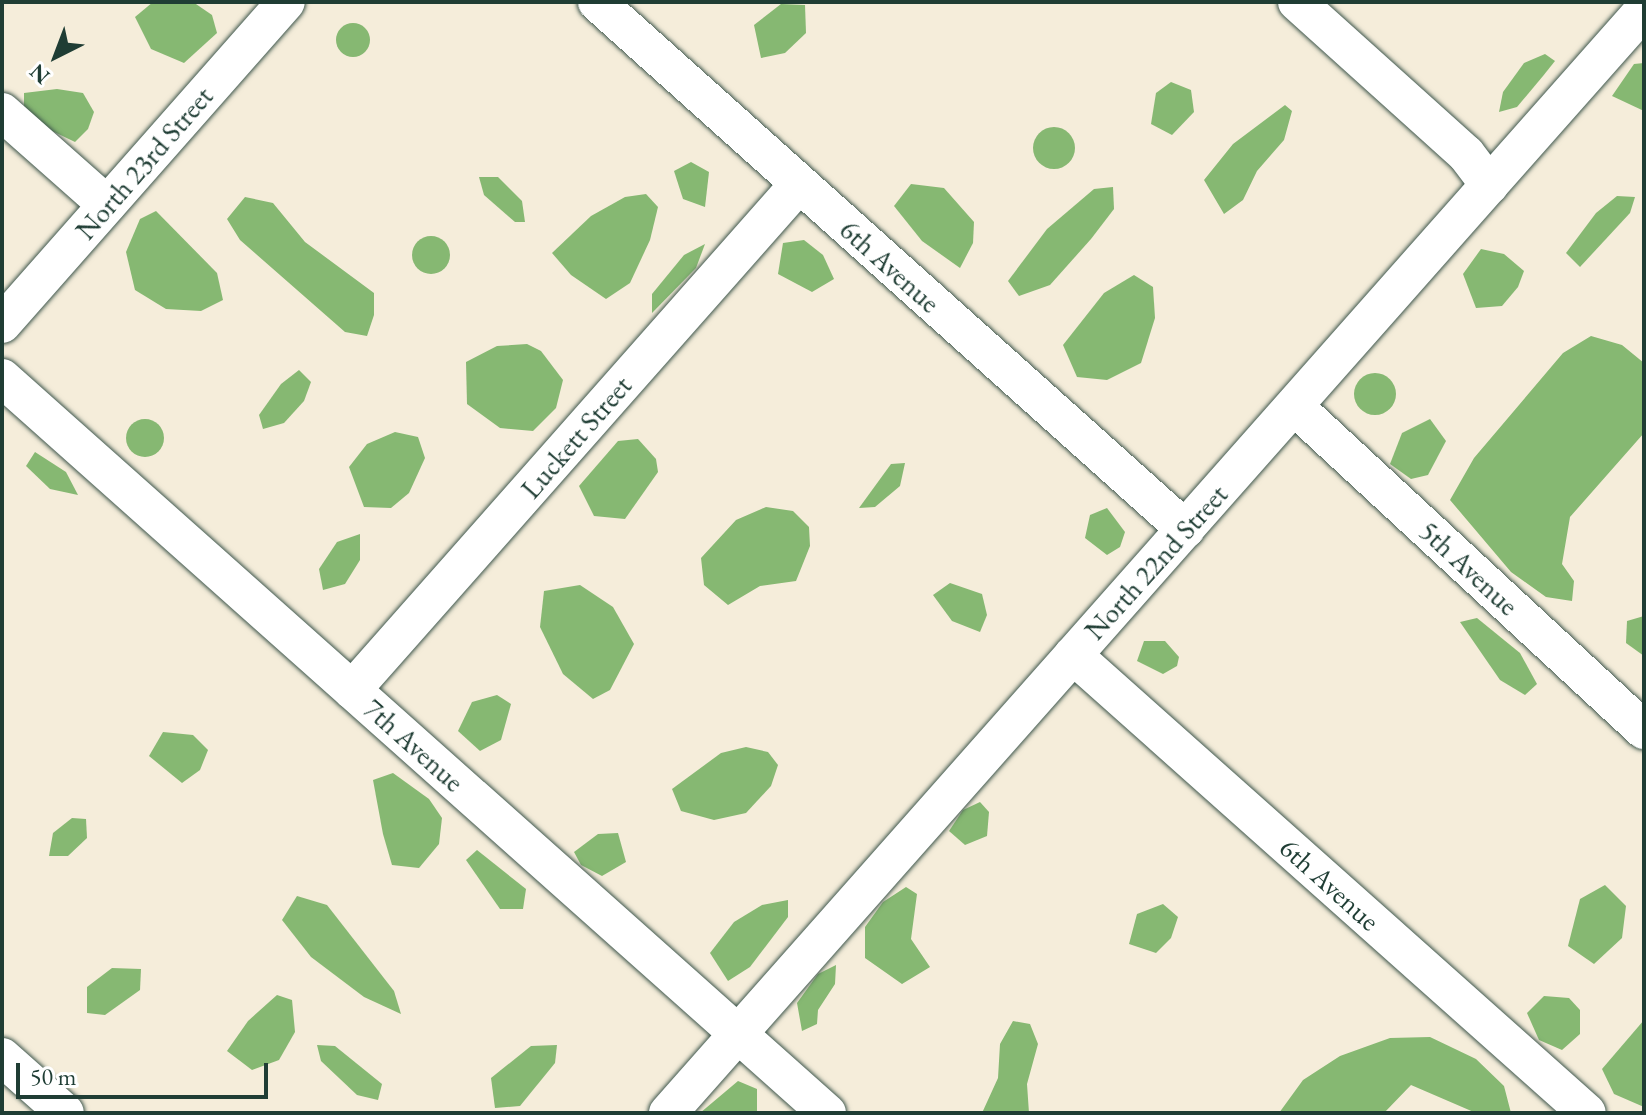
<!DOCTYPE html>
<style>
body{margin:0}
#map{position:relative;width:1646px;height:1115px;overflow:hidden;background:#f5edda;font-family:"EB Garamond",serif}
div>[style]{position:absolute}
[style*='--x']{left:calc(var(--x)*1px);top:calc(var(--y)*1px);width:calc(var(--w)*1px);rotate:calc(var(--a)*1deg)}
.forest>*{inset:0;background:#86b872}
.round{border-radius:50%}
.roads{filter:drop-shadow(0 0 2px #3f574d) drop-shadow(0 0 2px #3f574d)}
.minor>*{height:38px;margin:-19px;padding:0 19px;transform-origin:19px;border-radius:19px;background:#fff}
span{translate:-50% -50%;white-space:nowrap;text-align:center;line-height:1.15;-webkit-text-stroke:6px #fff;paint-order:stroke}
.street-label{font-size:28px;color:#1f3d34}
.frame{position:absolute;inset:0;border:4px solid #1f3d34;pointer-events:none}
.north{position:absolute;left:16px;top:16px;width:80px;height:80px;-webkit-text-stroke:6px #fff;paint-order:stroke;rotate:222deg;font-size:22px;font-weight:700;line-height:32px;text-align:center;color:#1f3d34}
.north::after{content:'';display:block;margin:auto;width:28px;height:36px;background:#1f3d34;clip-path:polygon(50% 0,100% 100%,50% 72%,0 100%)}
.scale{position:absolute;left:16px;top:1063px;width:252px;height:36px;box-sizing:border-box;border:4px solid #1f3d34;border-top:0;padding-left:10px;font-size:24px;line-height:28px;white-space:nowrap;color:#1f3d34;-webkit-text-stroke:6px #fff;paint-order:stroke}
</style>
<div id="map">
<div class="forest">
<i style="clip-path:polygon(153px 2px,193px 2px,212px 15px,217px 33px,184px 63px,151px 49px,135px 17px)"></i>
<i style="clip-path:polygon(781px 4px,805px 5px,806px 33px,785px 53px,761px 58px,754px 25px)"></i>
<i class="round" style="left:336px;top:23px;width:34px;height:34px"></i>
<i style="clip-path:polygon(1545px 54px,1555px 61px,1543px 76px,1517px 107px,1499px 112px,1503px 92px,1524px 63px)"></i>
<i style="clip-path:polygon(1644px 63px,1644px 111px,1612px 96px,1634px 64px)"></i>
<i style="clip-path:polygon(1171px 82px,1191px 90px,1194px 112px,1172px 135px,1151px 124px,1156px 93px)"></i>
<i style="clip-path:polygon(57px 89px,83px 93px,94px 112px,88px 129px,75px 142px,48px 129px,24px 108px,24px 93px)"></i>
<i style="clip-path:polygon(1285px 105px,1292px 111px,1284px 140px,1257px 171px,1243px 200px,1224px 214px,1204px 180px,1233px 144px)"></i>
<i class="round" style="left:1033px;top:127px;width:42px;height:42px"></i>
<i style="clip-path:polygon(691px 162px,709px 172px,705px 207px,683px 199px,674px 171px)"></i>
<i style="clip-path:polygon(479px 177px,498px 177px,522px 201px,525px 222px,515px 222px,484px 195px)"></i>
<i style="clip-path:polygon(911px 184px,944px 188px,974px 222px,973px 243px,960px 268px,922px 241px,894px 206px)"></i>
<i style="clip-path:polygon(1113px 187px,1114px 209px,1091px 239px,1050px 285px,1019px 296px,1008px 281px,1047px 229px,1094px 189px)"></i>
<i style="clip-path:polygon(646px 194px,658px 207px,650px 240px,630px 283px,606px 299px,571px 275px,552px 253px,591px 216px,625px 197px)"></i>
<i style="clip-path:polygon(1617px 196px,1635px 197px,1630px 213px,1580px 267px,1566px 253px,1596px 213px)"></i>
<i style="clip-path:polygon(245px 197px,273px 203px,305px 242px,374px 293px,374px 315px,367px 336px,345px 332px,240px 240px,227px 219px)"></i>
<i style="clip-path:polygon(156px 211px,217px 273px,223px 300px,201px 311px,166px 309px,135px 290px,126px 252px,140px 219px)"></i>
<i class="round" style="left:412px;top:236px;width:38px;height:38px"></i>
<i style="clip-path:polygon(804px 240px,823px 255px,834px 279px,812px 292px,778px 274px,783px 243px)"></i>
<i style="clip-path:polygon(705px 244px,696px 268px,652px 313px,652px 294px,684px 255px)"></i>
<i style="clip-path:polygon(1481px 249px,1504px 254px,1524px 271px,1518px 287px,1502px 306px,1476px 308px,1463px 274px)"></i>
<i style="clip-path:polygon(1134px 275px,1153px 287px,1155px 318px,1141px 363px,1107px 380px,1077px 377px,1063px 345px,1104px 293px)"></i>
<i style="clip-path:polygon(1591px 336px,1622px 345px,1644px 363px,1644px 433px,1570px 517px,1562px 564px,1574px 581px,1572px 601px,1546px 597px,1511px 572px,1450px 500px,1474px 458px,1563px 353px)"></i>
<i style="clip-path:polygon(527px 344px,541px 351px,563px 380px,556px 408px,533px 431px,500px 428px,467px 404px,466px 362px,497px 346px)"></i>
<i style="clip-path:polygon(299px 370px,311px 382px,304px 401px,284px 423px,263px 429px,259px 415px,281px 384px)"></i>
<i class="round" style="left:1354px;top:373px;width:42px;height:42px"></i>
<i style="clip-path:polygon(1430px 419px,1446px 441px,1428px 475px,1411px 479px,1390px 464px,1402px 433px)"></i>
<i class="round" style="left:126px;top:419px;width:38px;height:38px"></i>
<i style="clip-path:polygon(395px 432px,418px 437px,425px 458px,409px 493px,391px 508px,364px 507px,349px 467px,367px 444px)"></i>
<i style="clip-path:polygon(638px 439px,656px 459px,658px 472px,625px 519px,594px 516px,579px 486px,618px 441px)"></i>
<i style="clip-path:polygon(35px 452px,66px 472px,78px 495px,50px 489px,26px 466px)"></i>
<i style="clip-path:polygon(905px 463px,900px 486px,875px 507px,859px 508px,891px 464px)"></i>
<i style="clip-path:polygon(766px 507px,793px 511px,809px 527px,810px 546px,796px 581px,760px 586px,728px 605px,704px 585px,701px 558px,736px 520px)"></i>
<i style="clip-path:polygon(1107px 508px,1125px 532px,1120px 547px,1107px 555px,1085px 538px,1090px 515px)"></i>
<i style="clip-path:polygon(360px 534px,360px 560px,345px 584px,323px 590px,319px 569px,337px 542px)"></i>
<i style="clip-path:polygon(950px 583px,982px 594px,987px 615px,980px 632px,952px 621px,933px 595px)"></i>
<i style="clip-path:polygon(580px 585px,613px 607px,634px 644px,610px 690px,593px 699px,563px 674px,540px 627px,544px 591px)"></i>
<i style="clip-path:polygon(1644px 616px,1644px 656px,1626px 643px,1627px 621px)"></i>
<i style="clip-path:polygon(1477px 618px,1520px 653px,1537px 684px,1525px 695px,1500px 680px,1460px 622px)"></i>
<i style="clip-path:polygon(1144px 641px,1165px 641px,1179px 657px,1177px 666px,1163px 674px,1137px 661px)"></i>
<i style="clip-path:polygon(497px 695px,511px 704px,501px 740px,480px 751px,458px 731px,472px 702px)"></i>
<i style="clip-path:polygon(163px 732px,193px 735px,208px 750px,200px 770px,182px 783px,149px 756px)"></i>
<i style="clip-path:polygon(746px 747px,768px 752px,778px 765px,771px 786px,746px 813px,714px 820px,681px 811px,672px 789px,721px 753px)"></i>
<i style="clip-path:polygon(393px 773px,429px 799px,442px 818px,439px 844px,419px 868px,392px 865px,383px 834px,373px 780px)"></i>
<i style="clip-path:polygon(980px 802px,989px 812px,987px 836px,965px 845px,949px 831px,963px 810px)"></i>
<i style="clip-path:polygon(72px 818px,86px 819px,87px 838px,68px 856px,49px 856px,53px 833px)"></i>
<i style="clip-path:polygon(618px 833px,626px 862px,602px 876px,581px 865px,574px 852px,598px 834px)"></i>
<i style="clip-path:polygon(477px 850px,526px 889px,523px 909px,500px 909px,466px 860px)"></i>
<i style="clip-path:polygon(1605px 885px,1626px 906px,1622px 938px,1594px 964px,1568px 946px,1580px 899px)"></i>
<i style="clip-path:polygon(906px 887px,917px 894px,911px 939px,930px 967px,902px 984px,865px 958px,865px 927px,883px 902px)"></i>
<i style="clip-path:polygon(297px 896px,327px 905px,394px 991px,401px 1014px,364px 997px,311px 957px,282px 920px)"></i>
<i style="clip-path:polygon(788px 900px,788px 917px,750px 967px,728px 981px,710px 953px,734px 922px,762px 905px)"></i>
<i style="clip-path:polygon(1163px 904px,1178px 917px,1171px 938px,1156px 953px,1129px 944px,1137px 914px)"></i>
<i style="clip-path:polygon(836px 965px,835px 984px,818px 1010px,817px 1024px,802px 1031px,797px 1003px,818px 974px)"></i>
<i style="clip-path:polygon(112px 968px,141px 969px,140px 990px,105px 1015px,87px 1013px,87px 987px)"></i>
<i style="clip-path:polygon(277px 995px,292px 1000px,295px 1032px,279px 1060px,252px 1070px,227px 1051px,248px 1021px)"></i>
<i style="clip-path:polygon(1544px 996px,1569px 998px,1580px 1010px,1580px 1034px,1562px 1050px,1539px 1040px,1527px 1013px)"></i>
<i style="clip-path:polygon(1644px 1020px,1644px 1107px,1614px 1094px,1602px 1069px)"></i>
<i style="clip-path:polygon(1013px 1021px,1030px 1024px,1038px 1044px,1027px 1084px,1029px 1113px,982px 1113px,998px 1078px,1000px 1044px)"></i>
<i style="clip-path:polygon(1430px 1037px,1476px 1059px,1504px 1086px,1511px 1113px,1476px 1113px,1411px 1085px,1384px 1113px,1279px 1113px,1303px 1080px,1340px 1056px,1390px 1038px)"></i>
<i style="clip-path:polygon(317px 1045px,335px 1046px,382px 1084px,378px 1100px,357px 1095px,321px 1061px)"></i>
<i style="clip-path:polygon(557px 1045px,555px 1063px,520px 1106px,495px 1108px,491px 1078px,531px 1046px)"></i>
<i style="clip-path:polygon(738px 1081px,757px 1089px,757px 1113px,700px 1113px)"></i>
</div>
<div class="roads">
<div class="minor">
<i style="--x:597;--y:2;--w:790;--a:41.87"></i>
<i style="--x:1297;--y:2;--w:227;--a:42"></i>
<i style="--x:1466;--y:154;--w:39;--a:53"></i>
<i style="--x:2;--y:112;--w:140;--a:41.5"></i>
<i style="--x:2;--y:324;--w:429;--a:-48.6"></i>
<i style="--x:2;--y:378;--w:1105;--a:41.7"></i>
<i style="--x:1294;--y:406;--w:477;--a:42.8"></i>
<i style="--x:1073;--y:655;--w:688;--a:41.7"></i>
<i style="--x:352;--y:690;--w:675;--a:-48.54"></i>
<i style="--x:2;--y:1057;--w:84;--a:41.6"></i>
<i style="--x:668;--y:1113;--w:1473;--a:-48.5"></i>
</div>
</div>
<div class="street-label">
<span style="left:144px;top:163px;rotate:-49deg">North 23rd Street</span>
<span style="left:890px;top:266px;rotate:42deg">6th Avenue</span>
<span style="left:576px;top:437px;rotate:-49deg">Luckett Street</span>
<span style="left:1156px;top:562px;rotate:-48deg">North 22nd Street</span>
<span style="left:1469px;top:568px;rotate:43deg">5th Avenue</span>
<span style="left:414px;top:745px;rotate:42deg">7th Avenue</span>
<span style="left:1330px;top:884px;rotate:42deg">6th Avenue</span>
</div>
<div class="frame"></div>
<div class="north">N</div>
<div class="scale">50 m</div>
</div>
